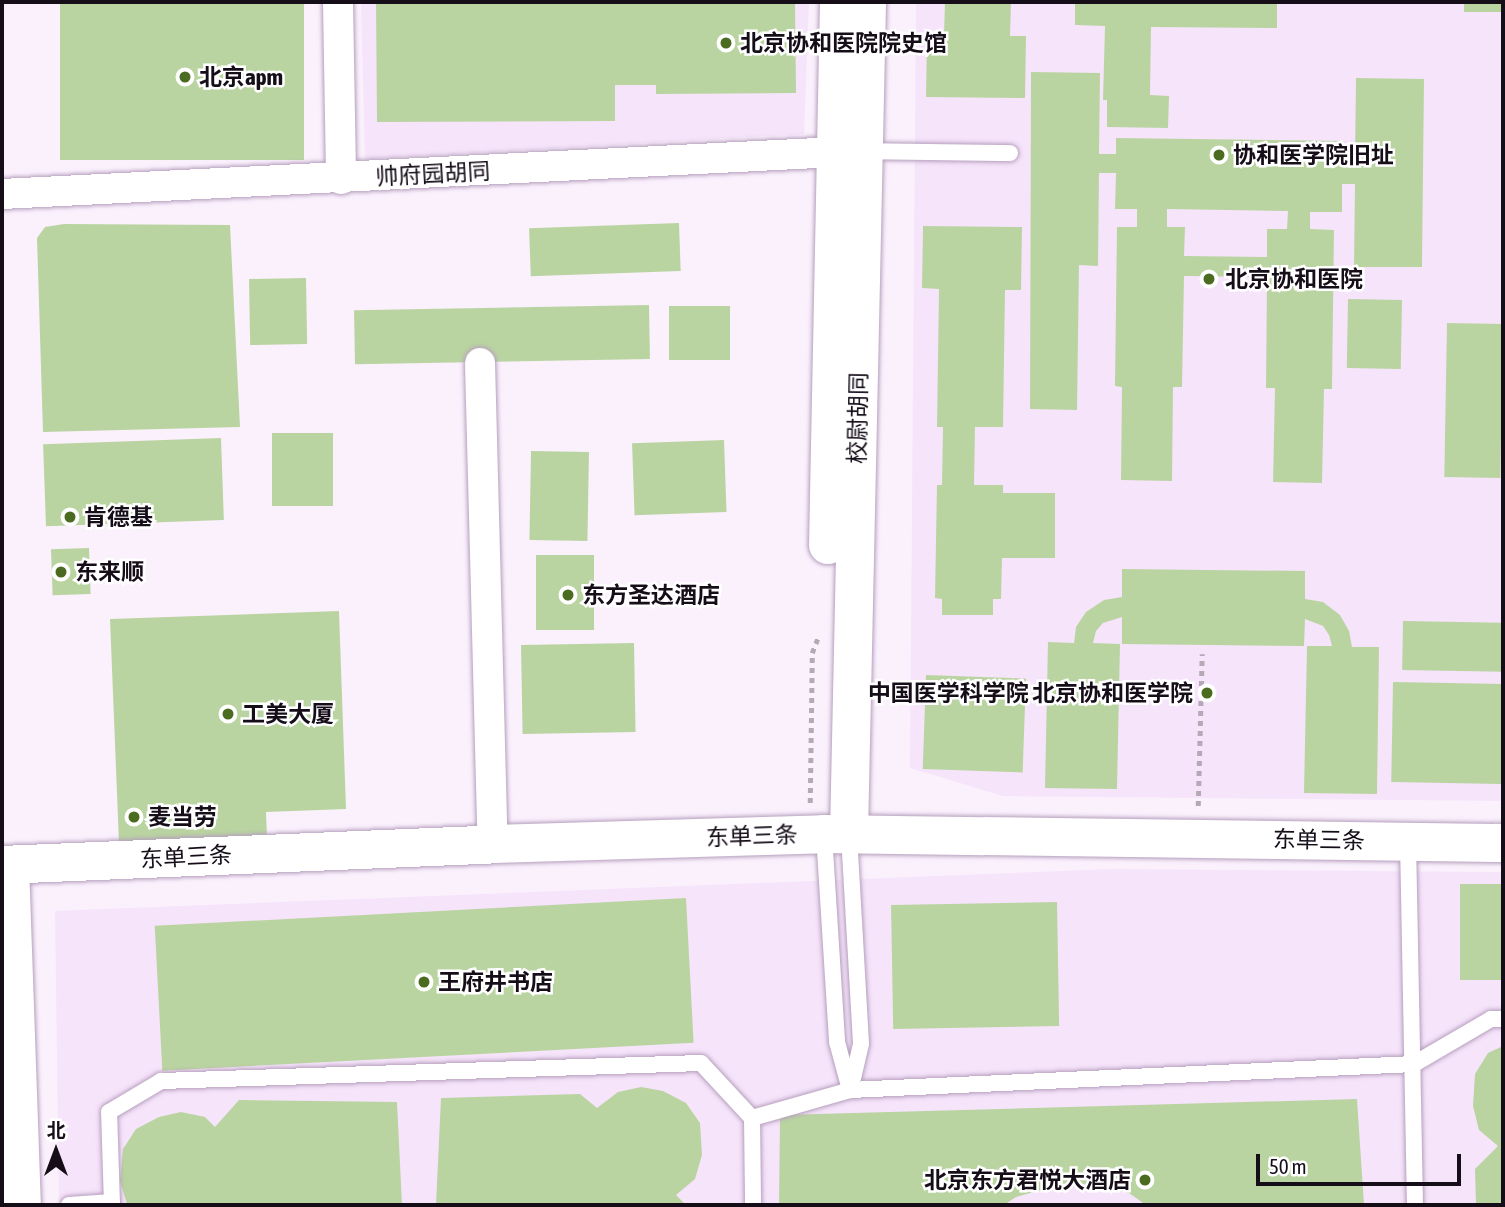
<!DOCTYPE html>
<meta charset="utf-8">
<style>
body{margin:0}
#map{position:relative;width:1505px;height:1207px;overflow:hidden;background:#fbf1fd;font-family:"Asap Condensed","Noto Sans SC",sans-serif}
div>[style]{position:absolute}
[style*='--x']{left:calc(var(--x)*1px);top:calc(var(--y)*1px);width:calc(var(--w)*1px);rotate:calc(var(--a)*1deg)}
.built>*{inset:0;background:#f6e4fb}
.building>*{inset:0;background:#bad4a1;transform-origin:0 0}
.path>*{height:4.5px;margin-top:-2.25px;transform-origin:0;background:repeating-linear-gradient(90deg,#b3aab6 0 5px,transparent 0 10px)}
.roads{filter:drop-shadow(0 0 2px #b69fbd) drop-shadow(0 0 2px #b69fbd)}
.service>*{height:16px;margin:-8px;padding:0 8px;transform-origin:8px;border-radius:8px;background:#fff}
.minor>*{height:30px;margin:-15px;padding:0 15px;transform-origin:15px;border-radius:15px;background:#fff}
.tertiary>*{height:38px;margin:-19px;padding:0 19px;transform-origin:19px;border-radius:19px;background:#fff}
.dots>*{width:19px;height:19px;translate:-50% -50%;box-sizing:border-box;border:4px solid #fff;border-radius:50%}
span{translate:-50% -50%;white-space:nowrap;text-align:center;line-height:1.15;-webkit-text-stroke:5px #fff;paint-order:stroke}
.poi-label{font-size:23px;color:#150d18;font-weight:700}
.left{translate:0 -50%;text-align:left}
.right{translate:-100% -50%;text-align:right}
.street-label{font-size:23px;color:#150d18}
.frame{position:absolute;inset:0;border:4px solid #150d18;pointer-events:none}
.north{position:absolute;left:21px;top:1116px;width:70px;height:70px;-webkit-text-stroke:5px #fff;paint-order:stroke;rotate:0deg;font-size:19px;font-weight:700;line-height:28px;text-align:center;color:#150d18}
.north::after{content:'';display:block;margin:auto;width:24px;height:32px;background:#150d18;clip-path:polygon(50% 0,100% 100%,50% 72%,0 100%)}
.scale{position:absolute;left:1256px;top:1154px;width:205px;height:32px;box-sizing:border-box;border:4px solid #150d18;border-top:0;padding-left:9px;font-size:21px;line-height:24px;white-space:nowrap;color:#150d18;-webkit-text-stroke:5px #fff;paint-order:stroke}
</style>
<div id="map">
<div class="built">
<i style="clip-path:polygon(361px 2px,809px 2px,804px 134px,365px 159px)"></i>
<i style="clip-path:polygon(916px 2px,1503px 2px,1503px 801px,1003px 796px,910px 768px)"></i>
<i style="clip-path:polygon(1111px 869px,1503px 872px,1503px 1205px,59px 1205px,55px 911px)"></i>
</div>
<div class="building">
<i style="left:60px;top:2px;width:244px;height:158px"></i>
<i style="clip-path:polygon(376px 2px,795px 2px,796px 93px,656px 94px,656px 85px,615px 85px,615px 121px,377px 122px)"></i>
<i style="clip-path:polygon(945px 2px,1011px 2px,1010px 36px,1026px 36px,1025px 98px,926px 97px,927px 35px,944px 35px)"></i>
<i style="clip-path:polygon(1075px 2px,1277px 2px,1277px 28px,1151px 27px,1150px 95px,1169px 96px,1168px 128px,1107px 127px,1107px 100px,1103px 100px,1105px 26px,1075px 25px)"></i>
<i style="left:1464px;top:2px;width:39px;height:10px"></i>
<i style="clip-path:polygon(evenodd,1031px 72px,1100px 73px,1099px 154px,1116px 154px,1116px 138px,1343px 141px,1342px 157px,1355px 157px,1356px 78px,1424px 79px,1422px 267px,1354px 267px,1355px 184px,1342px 184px,1342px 212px,1310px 212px,1310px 229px,1334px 230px,1332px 389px,1324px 389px,1322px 483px,1273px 482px,1275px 388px,1266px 388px,1267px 277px,1184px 276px,1182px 387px,1173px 387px,1172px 481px,1121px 480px,1122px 387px,1115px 386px,1117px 227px,1137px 227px,1137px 209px,1115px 209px,1116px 173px,1099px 173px,1098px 266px,1079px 265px,1077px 410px,1030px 409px,1031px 72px,1167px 209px,1288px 211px,1287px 229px,1267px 229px,1267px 257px,1184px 256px,1185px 227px,1167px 227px,1167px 209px)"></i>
<i style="left:679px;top:223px;width:48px;height:150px;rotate:88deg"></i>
<i style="clip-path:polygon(64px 224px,230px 225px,240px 427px,43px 432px,37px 238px,45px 227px)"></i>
<i style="clip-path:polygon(923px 226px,1022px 227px,1021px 290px,1005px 290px,1003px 427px,975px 427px,974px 485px,1003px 485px,1003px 493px,1055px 493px,1055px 558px,1002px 558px,1001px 599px,993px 599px,993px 615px,942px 615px,942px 599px,935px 598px,937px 485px,942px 485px,943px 427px,937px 427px,939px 289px,922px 288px)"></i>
<i style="left:306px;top:278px;width:66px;height:57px;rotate:89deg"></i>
<i style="left:1348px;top:299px;width:54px;height:69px;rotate:1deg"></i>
<i style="left:649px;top:305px;width:54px;height:295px;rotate:89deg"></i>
<i style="left:669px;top:306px;width:61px;height:54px"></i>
<i style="left:1447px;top:323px;width:56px;height:154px;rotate:1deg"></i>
<i style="left:272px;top:433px;width:61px;height:73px"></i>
<i style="left:221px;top:438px;width:82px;height:178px;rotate:88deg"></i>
<i style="left:724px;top:440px;width:72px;height:92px;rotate:88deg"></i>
<i style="left:531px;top:451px;width:58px;height:89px;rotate:1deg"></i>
<i style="left:89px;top:548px;width:46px;height:38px;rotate:88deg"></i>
<i style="left:536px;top:555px;width:58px;height:75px"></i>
<i style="clip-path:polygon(1122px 569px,1305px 571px,1305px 599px,1323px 602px,1340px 615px,1349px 631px,1352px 647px,1379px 647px,1377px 794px,1304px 793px,1307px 646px,1332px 646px,1329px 635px,1323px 626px,1305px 619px,1304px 646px,1122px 644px,1122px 617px,1103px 623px,1096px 631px,1093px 643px,1120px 644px,1117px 789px,1045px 788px,1048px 642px,1074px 643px,1076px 627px,1086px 612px,1104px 600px,1122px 597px)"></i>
<i style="clip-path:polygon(339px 611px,346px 809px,266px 812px,267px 838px,119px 843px,110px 619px)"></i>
<i style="left:1403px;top:621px;width:100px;height:49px;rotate:1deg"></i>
<i style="left:634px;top:643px;width:89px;height:113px;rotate:89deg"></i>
<i style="left:926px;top:675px;width:100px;height:94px;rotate:2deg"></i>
<i style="left:1393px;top:682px;width:110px;height:100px;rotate:1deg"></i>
<i style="left:1460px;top:884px;width:43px;height:96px"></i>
<i style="left:686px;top:898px;width:145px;height:532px;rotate:87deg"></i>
<i style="left:1057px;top:902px;width:124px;height:166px;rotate:89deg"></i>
<i style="clip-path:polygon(1503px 1046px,1503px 1205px,1476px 1205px,1475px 1169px,1498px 1146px,1479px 1130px,1473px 1106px,1475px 1074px,1488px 1053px)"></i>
<i style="clip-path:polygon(641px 1087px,663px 1091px,686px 1103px,700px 1123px,702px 1155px,695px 1179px,676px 1195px,686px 1205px,436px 1205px,441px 1098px,580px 1094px,597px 1108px,618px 1092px)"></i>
<i style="clip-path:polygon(1357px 1099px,1364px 1205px,1146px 1205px,1129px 1193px,1070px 1182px,1016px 1197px,1004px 1205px,779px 1205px,780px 1115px)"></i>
<i style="clip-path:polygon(239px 1100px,397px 1102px,402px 1205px,127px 1204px,120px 1181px,123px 1149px,136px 1129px,159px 1117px,181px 1112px,205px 1117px,215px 1127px)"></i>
</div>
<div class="path">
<i style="--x:810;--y:803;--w:150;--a:-89.2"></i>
<i style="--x:812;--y:653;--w:19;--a:-69"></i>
<i style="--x:1198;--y:806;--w:152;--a:-88.5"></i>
</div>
<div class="roads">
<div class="service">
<i style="--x:863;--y:151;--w:147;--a:0.8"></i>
<i style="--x:824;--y:834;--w:208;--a:86.4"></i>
<i style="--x:837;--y:1042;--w:50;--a:74.8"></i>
<i style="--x:849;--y:835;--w:209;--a:86.7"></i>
<i style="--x:861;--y:1044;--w:44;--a:103.1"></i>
<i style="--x:1408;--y:841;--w:364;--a:88.9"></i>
<i style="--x:752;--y:1118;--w:102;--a:-15.9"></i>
<i style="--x:850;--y:1090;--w:565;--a:-2.64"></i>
<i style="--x:1414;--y:1064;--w:89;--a:-30.3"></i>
<i style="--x:1491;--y:1019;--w:12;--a:0"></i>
<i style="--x:69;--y:1205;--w:43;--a:-4"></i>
<i style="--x:112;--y:1205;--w:93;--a:-91.8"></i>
<i style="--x:109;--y:1112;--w:61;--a:-30.8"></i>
<i style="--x:161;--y:1081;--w:540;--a:-1.91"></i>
<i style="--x:701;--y:1063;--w:75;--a:47.2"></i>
<i style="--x:752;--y:1118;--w:87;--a:89.3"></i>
</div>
<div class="minor">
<i style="--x:338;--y:2;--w:177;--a:89"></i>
<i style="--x:2;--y:194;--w:857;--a:-2.88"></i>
<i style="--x:480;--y:363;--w:481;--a:88.5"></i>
</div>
<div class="tertiary">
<i style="--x:828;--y:545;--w:543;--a:-88.84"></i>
<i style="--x:849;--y:834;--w:832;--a:-88.76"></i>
<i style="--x:2;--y:865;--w:491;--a:-2.4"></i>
<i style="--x:493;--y:844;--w:331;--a:-1.7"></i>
<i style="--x:824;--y:834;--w:679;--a:0.76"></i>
<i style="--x:10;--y:865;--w:340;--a:88"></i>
</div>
</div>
<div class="dots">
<i style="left:726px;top:43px;background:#4b6b21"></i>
<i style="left:185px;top:77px;background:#4b6b21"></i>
<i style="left:1219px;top:155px;background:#4b6b21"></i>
<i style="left:1209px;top:279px;background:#4b6b21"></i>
<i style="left:70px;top:517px;background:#4b6b21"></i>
<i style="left:61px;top:572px;background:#4b6b21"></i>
<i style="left:568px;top:595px;background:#4b6b21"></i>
<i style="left:1207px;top:693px;background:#4b6b21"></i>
<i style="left:228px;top:714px;background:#4b6b21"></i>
<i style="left:134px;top:817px;background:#4b6b21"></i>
<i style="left:424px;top:982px;background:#4b6b21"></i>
<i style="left:1145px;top:1180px;background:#4b6b21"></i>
</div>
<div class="poi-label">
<span class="left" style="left:740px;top:43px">北京协和医院院史馆</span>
<span class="left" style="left:199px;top:77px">北京apm</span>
<span class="left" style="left:1233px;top:155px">协和医学院旧址</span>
<span class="left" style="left:1225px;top:279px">北京协和医院</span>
<span class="left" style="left:84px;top:517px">肯德基</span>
<span class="left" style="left:75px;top:572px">东来顺</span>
<span class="left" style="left:582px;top:595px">东方圣达酒店</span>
<span class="right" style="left:1193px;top:693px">中国医学科学院 北京协和医学院</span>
<span class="left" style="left:242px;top:714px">工美大厦</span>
<span class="left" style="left:148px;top:817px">麦当劳</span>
<span class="left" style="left:438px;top:982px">王府井书店</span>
<span class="right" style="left:1131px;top:1180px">北京东方君悦大酒店</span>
</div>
<div class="street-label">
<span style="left:433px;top:174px;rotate:-3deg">帅府园胡同</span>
<span style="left:858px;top:418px;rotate:-89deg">校尉胡同</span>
<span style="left:752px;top:836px;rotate:-2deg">东单三条</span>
<span style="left:1319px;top:840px;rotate:1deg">东单三条</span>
<span style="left:186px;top:857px;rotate:-3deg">东单三条</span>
</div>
<div class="frame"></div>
<div class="north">北</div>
<div class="scale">50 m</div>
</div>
